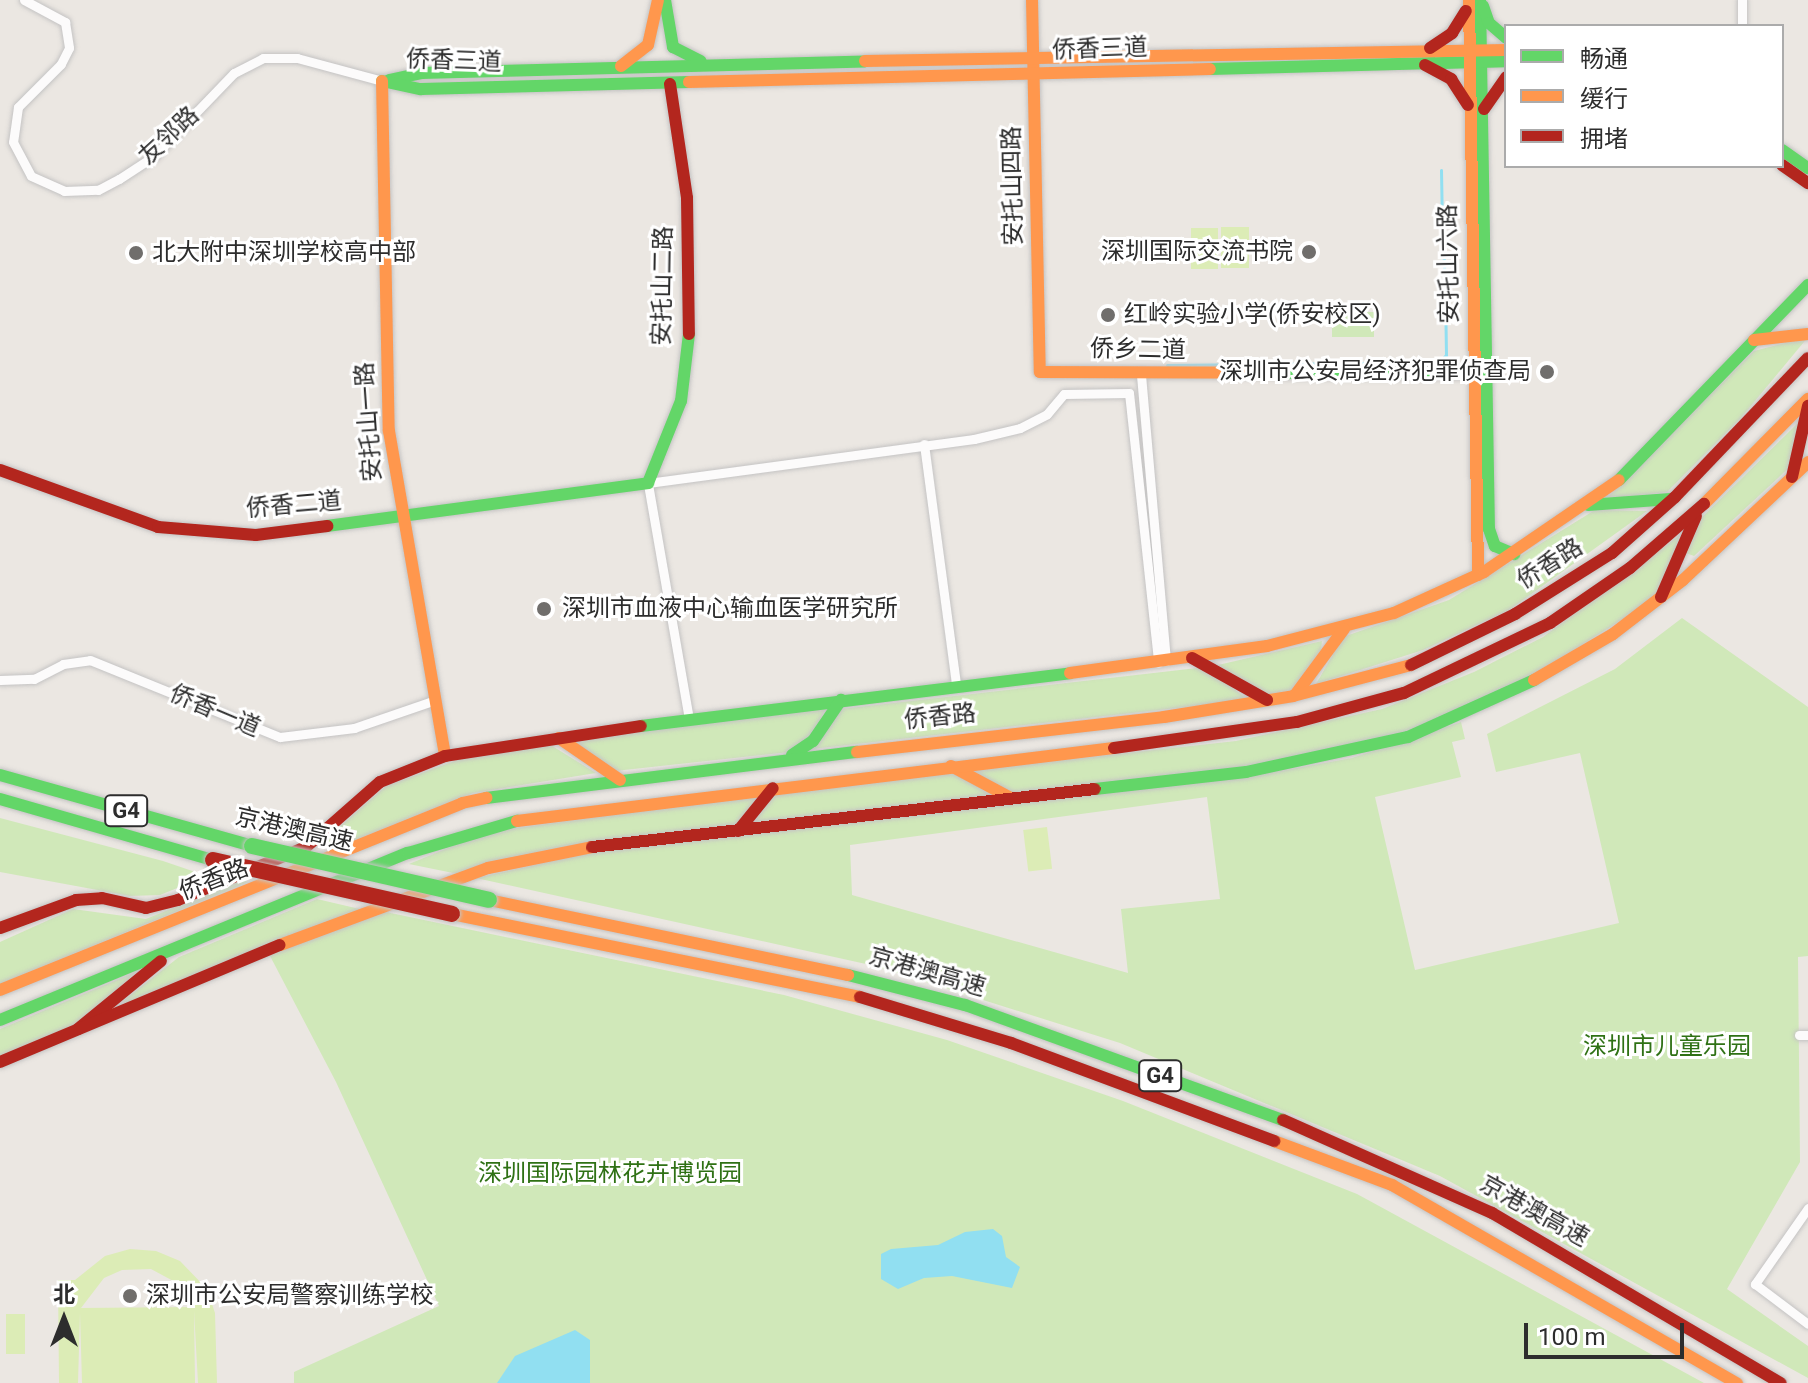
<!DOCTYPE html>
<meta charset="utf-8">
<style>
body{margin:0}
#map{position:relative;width:1808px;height:1383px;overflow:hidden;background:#ebe7e2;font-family:Roboto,"Noto Sans SC",sans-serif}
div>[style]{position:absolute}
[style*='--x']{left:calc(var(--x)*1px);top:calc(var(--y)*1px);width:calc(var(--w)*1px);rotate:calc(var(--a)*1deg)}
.green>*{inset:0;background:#d0e8b9;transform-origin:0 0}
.pitch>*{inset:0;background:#dcecb6;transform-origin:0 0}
.water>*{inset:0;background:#91dff1}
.stream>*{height:3px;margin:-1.5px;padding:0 1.5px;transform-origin:1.5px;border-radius:1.5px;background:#91dff1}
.roads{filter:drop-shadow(0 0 2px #c4c3c3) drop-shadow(0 0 2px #c4c3c3)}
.street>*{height:9px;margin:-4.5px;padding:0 4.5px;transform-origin:4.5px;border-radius:4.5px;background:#fcfbfb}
.fast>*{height:12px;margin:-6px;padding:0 6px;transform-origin:6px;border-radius:6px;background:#63d668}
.slow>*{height:12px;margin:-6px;padding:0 6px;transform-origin:6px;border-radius:6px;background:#ff974d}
.jam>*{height:12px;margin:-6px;padding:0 6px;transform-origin:6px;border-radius:6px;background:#b3261e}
.bridges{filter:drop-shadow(0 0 2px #c6c4c3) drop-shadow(0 0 2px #c6c4c3)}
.fast-bridge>*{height:16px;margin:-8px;padding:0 8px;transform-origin:8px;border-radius:8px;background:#63d668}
.jam-bridge>*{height:16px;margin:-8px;padding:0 8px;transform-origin:8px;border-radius:8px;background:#b3261e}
.dots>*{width:22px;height:22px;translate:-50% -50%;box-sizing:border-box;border:4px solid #fff;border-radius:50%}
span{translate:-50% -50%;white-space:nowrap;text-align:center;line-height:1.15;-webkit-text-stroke:6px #fff;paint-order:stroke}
.shield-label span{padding:2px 6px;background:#fff;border:2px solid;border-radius:6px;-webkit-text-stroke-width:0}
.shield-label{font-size:22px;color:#2d2d2d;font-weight:700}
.street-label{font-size:24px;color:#2d2d2d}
.poi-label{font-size:24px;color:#2d2d2d}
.right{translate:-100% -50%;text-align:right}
.left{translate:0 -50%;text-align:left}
.park-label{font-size:24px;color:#2f7115}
.legend{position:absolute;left:1504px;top:24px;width:280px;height:144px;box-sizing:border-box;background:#fff;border:2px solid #ababab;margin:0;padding:10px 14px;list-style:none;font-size:24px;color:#2d2d2d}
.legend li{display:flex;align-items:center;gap:16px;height:40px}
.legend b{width:40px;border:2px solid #ababab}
.north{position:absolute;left:24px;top:1279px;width:80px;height:80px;-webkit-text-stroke:6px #fff;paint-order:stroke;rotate:0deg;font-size:22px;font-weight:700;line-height:32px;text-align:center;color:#2d2d2d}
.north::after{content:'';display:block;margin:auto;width:28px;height:36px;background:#2d2d2d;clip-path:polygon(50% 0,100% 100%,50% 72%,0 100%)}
.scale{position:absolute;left:1524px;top:1323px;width:160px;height:36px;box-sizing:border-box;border:4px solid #2d2d2d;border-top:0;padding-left:10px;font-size:24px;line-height:28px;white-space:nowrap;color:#2d2d2d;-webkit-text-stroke:6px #fff;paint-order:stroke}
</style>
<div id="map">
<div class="green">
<i style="left:1332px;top:312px;width:42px;height:25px"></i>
<i style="clip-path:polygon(1808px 337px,1740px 419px,1667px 492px,1606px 499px,1754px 351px)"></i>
<i style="clip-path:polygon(1799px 422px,1792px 465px,1694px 556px,1686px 553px,1695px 524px)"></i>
<i style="clip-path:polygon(1595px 510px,1647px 511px,1509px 610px,1423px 650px,1316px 684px,1343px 637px,1449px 600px)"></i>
<i style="clip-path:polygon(1680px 535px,1663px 588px,1642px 607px,1524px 681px,1403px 733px,1284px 762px,1015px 796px,972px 770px,1236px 741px,1382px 709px,1474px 672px,1543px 637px)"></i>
<i style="clip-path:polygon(evenodd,1682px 618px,1808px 707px,1808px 956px,1798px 957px,1800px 1162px,1727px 1289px,1808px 1346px,1808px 1378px,1440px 1176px,1120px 1043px,875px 966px,476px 878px,589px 853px,1286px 770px,1352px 758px,1461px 722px,1465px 739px,1452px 742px,1461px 777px,1375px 797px,1415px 970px,1619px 923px,1580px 753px,1496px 772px,1487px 734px,1615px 669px,1682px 618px,1207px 797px,1220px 899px,1121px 909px,1128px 973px,852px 895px,850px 845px,1207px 797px)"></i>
<i style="clip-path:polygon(1322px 641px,1321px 650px,1291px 690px,1264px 695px,1218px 665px)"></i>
<i style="clip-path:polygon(1206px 667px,1248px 700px,812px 749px,841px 709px)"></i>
<i style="clip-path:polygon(825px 709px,813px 734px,789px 752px,615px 771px,569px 741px)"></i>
<i style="clip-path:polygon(549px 744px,596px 773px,473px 793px,337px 847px,321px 843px,386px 786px,463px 758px)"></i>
<i style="clip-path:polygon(957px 772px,993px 797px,751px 826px,775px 794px)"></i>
<i style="clip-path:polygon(760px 795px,736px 827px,458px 874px,409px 864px,487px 832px)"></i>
<i style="clip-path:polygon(0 818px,163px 861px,207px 876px,160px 895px,130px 896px,0 872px)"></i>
<i style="clip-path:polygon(242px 880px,248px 882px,0 984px,0 942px,73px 909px,146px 919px)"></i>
<i style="clip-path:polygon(317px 899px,364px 910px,125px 1005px,123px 1001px,179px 957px)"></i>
<i style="clip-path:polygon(381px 911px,784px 995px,947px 1040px,1123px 1101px,1357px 1194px,1704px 1383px,294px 1383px,294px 1372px,439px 1306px,336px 1082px,269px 954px)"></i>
<i style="clip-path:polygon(136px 972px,73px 1031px,0 1061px,0 1029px)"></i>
</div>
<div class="pitch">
<i style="left:1249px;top:227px;width:41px;height:28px;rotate:90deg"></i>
<i style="left:1191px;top:228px;width:27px;height:41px"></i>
<i style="left:1047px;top:827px;width:42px;height:24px;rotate:83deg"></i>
<i style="clip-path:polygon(evenodd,130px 1249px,156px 1251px,180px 1261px,207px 1289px,215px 1313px,217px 1383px,198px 1383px,194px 1311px,195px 1383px,82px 1383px,80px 1313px,78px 1383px,59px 1383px,58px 1280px,75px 1280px,105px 1256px,130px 1249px,151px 1269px,177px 1283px,193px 1307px,81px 1308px,104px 1278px,122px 1270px,151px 1269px)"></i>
<i style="left:6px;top:1314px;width:19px;height:40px"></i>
</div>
<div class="water">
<i style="clip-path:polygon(993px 1229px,1002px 1236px,1006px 1257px,1020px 1267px,1012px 1288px,952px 1276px,924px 1278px,898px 1289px,881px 1279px,881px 1254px,891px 1249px,938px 1245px,965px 1232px)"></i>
<i style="clip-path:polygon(575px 1330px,590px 1340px,590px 1383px,497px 1383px,515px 1356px)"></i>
</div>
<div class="stream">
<i style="--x:1441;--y:170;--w:55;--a:89"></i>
<i style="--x:1443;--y:236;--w:38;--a:88"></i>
<i style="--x:1167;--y:365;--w:272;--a:-0.6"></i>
<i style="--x:1439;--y:362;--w:10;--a:-45"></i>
<i style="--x:1446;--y:355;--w:64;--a:-90.9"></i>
</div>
<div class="roads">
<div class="street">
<i style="--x:24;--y:0;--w:47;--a:28.2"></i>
<i style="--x:65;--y:22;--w:26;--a:81"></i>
<i style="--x:69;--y:48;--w:18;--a:117"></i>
<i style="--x:61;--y:64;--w:61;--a:135"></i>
<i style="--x:18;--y:107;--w:35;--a:98"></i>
<i style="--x:13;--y:142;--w:38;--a:62"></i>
<i style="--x:31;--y:176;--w:36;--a:24"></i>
<i style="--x:64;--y:191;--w:34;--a:-2"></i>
<i style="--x:98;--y:190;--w:24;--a:-28"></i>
<i style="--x:119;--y:179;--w:42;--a:-33.3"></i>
<i style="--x:154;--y:156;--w:115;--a:-46.1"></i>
<i style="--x:234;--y:73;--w:33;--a:-27"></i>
<i style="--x:263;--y:58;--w:34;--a:0"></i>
<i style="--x:297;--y:58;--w:88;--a:15.1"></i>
<i style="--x:1742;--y:0;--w:26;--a:90"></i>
<i style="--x:1141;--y:375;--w:287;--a:85"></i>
<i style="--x:924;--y:444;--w:243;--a:82.4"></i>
<i style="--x:0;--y:680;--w:34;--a:-2"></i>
<i style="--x:34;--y:679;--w:33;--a:-27"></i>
<i style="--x:63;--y:664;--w:27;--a:-8"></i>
<i style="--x:90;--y:660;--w:205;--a:22.1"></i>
<i style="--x:280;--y:737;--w:75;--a:-6.9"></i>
<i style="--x:354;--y:728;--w:83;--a:-18.9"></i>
<i style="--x:689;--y:719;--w:240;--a:-99.9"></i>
<i style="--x:648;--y:483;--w:329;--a:-7.7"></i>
<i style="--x:974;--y:439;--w:47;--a:-13.4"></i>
<i style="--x:1020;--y:428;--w:30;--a:-27"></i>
<i style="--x:1047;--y:414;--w:26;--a:-50"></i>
<i style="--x:1064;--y:394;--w:65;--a:-0.9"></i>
<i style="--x:1129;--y:393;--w:271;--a:83.8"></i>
<i style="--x:1799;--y:1035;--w:9;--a:0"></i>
<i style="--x:1808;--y:1208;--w:93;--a:124.9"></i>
<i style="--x:1755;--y:1284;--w:66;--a:37"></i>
</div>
<div class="fast">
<i style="--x:665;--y:0;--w:48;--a:80.3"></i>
<i style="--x:673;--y:47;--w:31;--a:27"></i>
<i style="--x:1480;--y:0;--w:529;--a:89.03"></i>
<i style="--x:1489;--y:529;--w:18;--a:71"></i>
<i style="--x:1495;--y:546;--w:21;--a:23"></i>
<i style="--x:1483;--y:6;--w:18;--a:71"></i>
<i style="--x:1489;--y:23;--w:23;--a:41"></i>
<i style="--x:1210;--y:69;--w:296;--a:-1.5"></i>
<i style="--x:389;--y:80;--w:33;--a:-12"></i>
<i style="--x:421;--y:73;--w:444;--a:-1.5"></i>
<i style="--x:382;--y:81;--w:40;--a:12"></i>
<i style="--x:421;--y:89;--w:268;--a:-1.5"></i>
<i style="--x:1782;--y:150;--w:32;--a:35"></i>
<i style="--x:1283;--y:373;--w:192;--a:0"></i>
<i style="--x:1619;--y:480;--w:272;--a:-45.9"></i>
<i style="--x:1588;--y:505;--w:83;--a:-4.1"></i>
<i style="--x:327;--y:526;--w:324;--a:-7.6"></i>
<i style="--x:648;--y:483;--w:88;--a:-68.1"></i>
<i style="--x:681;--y:401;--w:67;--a:-83.2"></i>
<i style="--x:641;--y:726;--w:432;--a:-7"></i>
<i style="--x:792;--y:755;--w:25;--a:-34"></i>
<i style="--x:813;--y:741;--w:50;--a:-55.7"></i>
<i style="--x:0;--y:775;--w:262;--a:15.7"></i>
<i style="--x:1095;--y:789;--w:152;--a:-6.4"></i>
<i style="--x:1246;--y:772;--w:166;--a:-12.2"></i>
<i style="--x:1408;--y:737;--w:138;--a:-24.3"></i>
<i style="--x:486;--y:798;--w:374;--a:-7.1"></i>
<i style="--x:0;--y:799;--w:222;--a:16"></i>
<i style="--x:848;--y:975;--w:121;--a:14.4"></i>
<i style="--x:965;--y:1005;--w:338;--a:19.9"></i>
<i style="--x:0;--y:1020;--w:441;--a:-22.3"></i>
<i style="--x:408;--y:853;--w:114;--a:-16.4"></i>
</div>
<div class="slow">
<i style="--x:1032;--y:0;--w:372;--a:88.8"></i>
<i style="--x:1040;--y:372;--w:243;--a:0.2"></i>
<i style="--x:1469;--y:0;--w:575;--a:89.1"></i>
<i style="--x:865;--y:61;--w:641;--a:-0.98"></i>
<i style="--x:621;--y:66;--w:34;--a:-38"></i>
<i style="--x:648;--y:45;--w:46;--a:-77.5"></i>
<i style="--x:382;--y:81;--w:350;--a:88.9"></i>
<i style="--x:389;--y:431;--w:330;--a:80.2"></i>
<i style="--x:689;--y:82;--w:521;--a:-1.43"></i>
<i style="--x:1754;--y:340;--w:54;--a:-6.3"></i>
<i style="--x:1704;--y:504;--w:148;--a:-45.3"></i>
<i style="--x:1070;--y:673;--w:199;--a:-7.8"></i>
<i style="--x:1267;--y:646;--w:131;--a:-14.6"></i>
<i style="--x:1394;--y:613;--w:99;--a:-24.5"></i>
<i style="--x:1484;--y:572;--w:163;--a:-34.3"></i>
<i style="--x:1534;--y:680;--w:91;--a:-30.2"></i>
<i style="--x:1613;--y:634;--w:88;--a:-37.6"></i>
<i style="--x:1683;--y:580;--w:172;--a:-43.3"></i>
<i style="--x:1295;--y:695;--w:82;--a:-53.4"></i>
<i style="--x:559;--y:738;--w:74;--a:34.5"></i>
<i style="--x:857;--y:752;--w:309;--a:-6.5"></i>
<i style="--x:1164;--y:717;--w:131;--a:-9.2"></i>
<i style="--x:1293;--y:696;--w:122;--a:-14.7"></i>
<i style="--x:951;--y:766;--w:68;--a:28.1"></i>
<i style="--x:517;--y:821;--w:601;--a:-6.97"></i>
<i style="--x:489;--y:900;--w:367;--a:11.8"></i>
<i style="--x:452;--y:914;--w:416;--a:11.5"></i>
<i style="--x:280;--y:945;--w:222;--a:-20.3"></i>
<i style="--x:488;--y:868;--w:106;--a:-11.4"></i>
<i style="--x:0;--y:990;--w:498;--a:-22"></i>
<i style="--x:462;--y:803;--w:25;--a:-12"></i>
<i style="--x:1274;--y:1141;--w:126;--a:20.4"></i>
<i style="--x:1392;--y:1185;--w:398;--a:29.9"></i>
</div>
<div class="jam">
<i style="--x:1430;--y:48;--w:27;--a:-34"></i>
<i style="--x:1452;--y:33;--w:26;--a:-58"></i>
<i style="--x:1425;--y:65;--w:30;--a:28"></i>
<i style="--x:1451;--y:79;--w:31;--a:57"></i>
<i style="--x:670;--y:84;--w:115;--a:81.5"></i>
<i style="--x:687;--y:198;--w:136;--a:89.2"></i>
<i style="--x:1484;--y:109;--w:39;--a:-55"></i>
<i style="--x:1782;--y:165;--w:32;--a:35"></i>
<i style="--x:0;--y:470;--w:168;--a:19.8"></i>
<i style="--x:158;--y:527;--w:98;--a:4.7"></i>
<i style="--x:256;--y:535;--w:72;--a:-7.2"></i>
<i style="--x:1792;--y:477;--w:73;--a:-77.3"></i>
<i style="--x:1661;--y:597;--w:88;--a:-66.6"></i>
<i style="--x:1192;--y:658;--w:86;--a:29.2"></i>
<i style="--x:1411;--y:665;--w:116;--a:-26.1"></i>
<i style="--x:1515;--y:614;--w:115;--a:-32.2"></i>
<i style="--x:1612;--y:553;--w:84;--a:-41.6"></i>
<i style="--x:1675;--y:497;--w:192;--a:-46.3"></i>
<i style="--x:1114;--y:748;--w:185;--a:-8.1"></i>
<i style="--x:1297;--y:722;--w:111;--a:-15.2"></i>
<i style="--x:1404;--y:693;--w:162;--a:-25.6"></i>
<i style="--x:1550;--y:623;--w:97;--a:-34.5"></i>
<i style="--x:1630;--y:568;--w:98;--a:-40.9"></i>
<i style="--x:738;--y:831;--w:55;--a:-50.9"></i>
<i style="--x:592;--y:847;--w:506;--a:-6.58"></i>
<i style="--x:0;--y:928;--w:81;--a:-20.2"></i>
<i style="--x:76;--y:900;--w:26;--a:-4"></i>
<i style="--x:102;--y:898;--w:45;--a:12.8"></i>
<i style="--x:146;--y:908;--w:33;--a:-14"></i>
<i style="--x:178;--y:900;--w:139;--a:-22.5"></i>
<i style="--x:306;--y:847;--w:98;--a:-41.3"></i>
<i style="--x:380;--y:782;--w:70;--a:-21.8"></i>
<i style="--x:445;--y:756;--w:198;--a:-8.7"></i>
<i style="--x:860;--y:997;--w:158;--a:16.9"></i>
<i style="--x:1011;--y:1043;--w:281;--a:20.4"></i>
<i style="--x:78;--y:1029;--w:107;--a:-39.3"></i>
<i style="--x:0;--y:1062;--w:303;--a:-22.7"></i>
<i style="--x:1283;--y:1120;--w:229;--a:24"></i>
<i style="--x:1492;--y:1213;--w:335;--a:30.5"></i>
</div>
</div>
<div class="bridges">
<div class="fast-bridge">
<i style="--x:252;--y:846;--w:243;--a:12.8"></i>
</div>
<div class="jam-bridge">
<i style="--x:213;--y:860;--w:245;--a:12.7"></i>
</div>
</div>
<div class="dots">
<i style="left:1309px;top:252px;background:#706e6c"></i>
<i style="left:136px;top:253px;background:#706e6c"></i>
<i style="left:1108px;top:315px;background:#706e6c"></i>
<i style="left:1547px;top:372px;background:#706e6c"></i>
<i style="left:544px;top:609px;background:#706e6c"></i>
<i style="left:130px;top:1296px;background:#706e6c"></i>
</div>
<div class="shield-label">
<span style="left:126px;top:811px">G4</span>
<span style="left:1160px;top:1076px">G4</span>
</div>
<div class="street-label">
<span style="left:1100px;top:49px;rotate:-2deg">侨香三道</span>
<span style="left:454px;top:61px;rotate:2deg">侨香三道</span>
<span style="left:169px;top:136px;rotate:-43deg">友邻路</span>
<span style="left:1013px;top:186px;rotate:-91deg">安托山四路</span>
<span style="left:1449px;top:264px;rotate:-91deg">安托山六路</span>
<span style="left:663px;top:286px;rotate:-89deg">安托山二路</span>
<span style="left:1138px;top:350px;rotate:1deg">侨乡二道</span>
<span style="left:369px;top:422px;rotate:-94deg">安托山一路</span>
<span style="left:294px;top:505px;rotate:-5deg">侨香二道</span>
<span style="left:1550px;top:564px;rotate:-32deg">侨香路</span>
<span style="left:215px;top:711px;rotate:23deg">侨香一道</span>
<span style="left:940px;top:717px;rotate:-6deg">侨香路</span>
<span style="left:294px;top:830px;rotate:13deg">京港澳高速</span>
<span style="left:214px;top:880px;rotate:-21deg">侨香路</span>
<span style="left:927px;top:972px;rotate:16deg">京港澳高速</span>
<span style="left:1534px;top:1211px;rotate:29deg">京港澳高速</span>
</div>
<div class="poi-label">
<span class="right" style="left:1293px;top:252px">深圳国际交流书院</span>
<span class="left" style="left:152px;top:253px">北大附中深圳学校高中部</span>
<span class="left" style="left:1124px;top:315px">红岭实验小学(侨安校区)</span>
<span class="right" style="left:1531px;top:372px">深圳市公安局经济犯罪侦查局</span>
<span class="left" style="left:562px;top:609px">深圳市血液中心输血医学研究所</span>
<span class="left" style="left:146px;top:1296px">深圳市公安局警察训练学校</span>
</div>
<div class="park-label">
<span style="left:1667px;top:1047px">深圳市儿童乐园</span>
<span style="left:610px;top:1174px">深圳国际园林花卉博览园</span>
</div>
<ul class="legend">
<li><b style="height:10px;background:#63d668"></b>畅通</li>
<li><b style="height:10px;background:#ff974d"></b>缓行</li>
<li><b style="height:10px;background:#b3261e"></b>拥堵</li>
</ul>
<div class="north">北</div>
<div class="scale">100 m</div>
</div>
